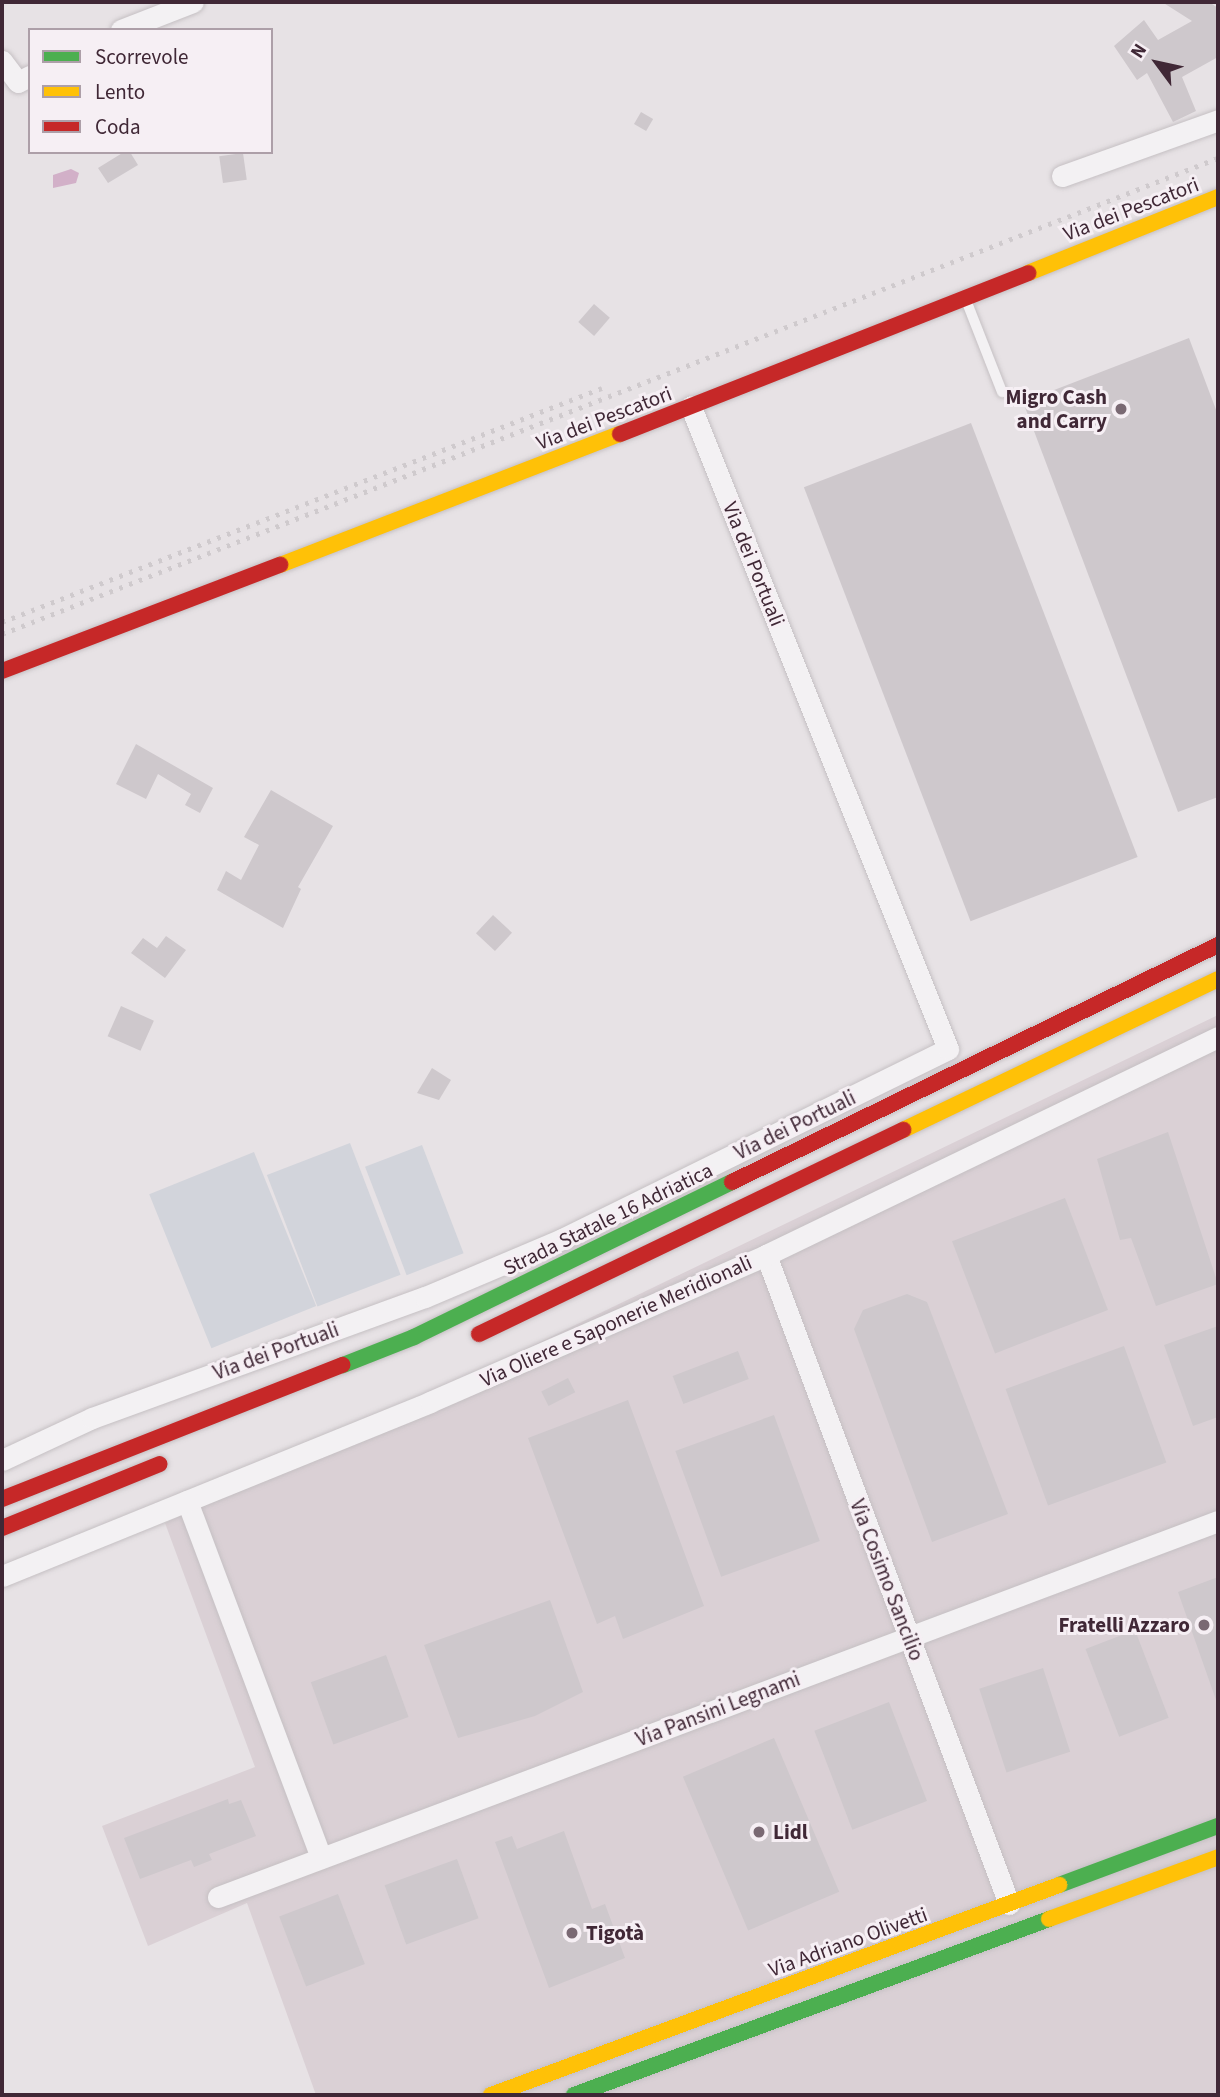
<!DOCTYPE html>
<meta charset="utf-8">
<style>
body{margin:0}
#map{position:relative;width:1220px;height:2097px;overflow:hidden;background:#e7e2e5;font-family:"Source Sans 3",sans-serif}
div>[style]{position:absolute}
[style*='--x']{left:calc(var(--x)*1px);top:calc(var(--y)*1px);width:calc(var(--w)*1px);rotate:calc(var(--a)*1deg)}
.built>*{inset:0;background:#dad0d5}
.green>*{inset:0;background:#d2d4db;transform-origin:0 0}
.water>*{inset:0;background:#d2b0c8}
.building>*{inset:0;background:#cec8cc;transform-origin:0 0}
.roads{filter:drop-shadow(0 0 2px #c5c0c3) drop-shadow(0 0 2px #c5c0c3)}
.lane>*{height:10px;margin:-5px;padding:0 5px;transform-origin:5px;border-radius:5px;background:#f3f1f3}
.street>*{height:21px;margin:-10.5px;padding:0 10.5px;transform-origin:10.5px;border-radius:10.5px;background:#f3f1f3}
.fast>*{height:16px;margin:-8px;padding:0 8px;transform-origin:8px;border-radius:8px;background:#4caf50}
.slow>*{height:16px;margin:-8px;padding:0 8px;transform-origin:8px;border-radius:8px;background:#ffc107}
.jam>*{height:16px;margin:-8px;padding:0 8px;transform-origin:8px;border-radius:8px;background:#c62828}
.rail>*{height:5px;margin-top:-2.5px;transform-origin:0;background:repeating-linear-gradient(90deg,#cfcacd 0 3.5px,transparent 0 10.5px)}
.dots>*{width:19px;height:19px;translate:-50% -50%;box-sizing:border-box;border:4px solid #f6eff4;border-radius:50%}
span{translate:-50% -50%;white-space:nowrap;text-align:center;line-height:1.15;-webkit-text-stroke:6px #f6eff4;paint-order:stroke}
.street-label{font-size:21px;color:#402836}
.poi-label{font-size:21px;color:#402836;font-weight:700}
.right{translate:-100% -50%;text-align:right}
.left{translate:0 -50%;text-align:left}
.frame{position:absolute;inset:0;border:4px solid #402836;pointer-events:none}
.legend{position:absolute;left:28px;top:28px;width:245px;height:126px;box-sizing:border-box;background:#f6eff4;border:2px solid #ad9fa8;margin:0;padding:9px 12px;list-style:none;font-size:21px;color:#402836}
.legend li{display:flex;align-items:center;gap:14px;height:35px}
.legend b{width:35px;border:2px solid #ad9fa8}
.north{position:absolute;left:1122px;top:28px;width:70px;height:70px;-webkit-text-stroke:5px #f6eff4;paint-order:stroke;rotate:303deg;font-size:19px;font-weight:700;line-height:28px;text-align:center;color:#402836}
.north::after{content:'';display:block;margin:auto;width:24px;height:32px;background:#402836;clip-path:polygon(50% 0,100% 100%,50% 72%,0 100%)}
</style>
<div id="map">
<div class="built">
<i style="clip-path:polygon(1218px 1015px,1218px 2095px,316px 2095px,247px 1903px,148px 1946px,102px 1826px,255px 1767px,165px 1523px)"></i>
</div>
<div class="green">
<i style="left:350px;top:1143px;width:141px;height:89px;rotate:69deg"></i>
<i style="left:422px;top:1145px;width:116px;height:61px;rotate:69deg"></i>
<i style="left:254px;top:1152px;width:166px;height:113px;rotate:68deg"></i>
</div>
<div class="water">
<i style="clip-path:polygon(71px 169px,79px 173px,76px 183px,53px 188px,53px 175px)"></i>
</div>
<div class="building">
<i style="clip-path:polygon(1162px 2px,1209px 2px,1218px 8px,1218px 57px,1182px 77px,1196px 111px,1173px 122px,1147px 73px,1137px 80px,1114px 46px,1144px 20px,1158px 40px,1192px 21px)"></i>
<i style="left:641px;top:112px;width:14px;height:14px;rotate:30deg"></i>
<i style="clip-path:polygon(124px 152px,130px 152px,138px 165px,108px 183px,98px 168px)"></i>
<i style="left:243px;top:153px;width:27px;height:24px;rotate:82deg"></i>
<i style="left:594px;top:304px;width:21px;height:24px;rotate:41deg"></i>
<i style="clip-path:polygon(1189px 338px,1218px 415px,1218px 797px,1178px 812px,1023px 402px)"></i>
<i style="left:971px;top:423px;width:465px;height:179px;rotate:69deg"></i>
<i style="clip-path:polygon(136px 744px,213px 788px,200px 813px,185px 805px,191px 794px,158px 774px,146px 799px,116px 784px)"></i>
<i style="clip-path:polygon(271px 790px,333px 826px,298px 887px,301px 889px,283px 928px,217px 890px,226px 871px,241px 880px,259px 845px,244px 837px)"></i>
<i style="left:493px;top:915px;width:26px;height:25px;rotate:43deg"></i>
<i style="clip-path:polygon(166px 936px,186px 950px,165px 978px,131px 953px,143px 938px,157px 948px)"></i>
<i style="left:121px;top:1006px;width:36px;height:33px;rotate:24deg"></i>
<i style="clip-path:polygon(432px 1068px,451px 1080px,439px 1100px,417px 1093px)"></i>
<i style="clip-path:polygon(1168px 1132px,1218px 1284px,1156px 1306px,1131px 1238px,1120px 1240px,1097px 1159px)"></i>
<i style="left:1065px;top:1198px;width:120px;height:121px;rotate:69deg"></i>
<i style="clip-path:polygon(907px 1294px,927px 1302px,1008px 1514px,932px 1542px,854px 1329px,863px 1310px)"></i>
<i style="clip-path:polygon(1218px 1326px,1218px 1417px,1193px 1426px,1164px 1345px)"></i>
<i style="left:1124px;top:1346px;width:124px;height:126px;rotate:70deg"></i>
<i style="left:738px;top:1351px;width:30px;height:70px;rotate:69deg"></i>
<i style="left:568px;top:1378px;width:16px;height:30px;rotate:63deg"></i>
<i style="clip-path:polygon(628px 1400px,704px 1606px,623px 1639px,615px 1616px,597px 1624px,528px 1438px)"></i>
<i style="left:774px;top:1415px;width:134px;height:105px;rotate:70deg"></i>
<i style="clip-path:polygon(1218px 1577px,1218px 1699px,1216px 1700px,1178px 1592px)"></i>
<i style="clip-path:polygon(550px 1600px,583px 1692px,535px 1716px,458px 1738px,424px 1645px)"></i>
<i style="left:1135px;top:1630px;width:94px;height:53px;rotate:69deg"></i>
<i style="left:386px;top:1655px;width:66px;height:80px;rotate:70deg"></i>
<i style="left:1043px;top:1668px;width:88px;height:67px;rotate:72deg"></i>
<i style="left:889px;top:1702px;width:106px;height:80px;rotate:69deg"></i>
<i style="left:774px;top:1738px;width:167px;height:99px;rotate:67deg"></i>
<i style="clip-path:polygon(228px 1799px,229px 1804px,241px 1800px,256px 1836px,209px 1854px,212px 1860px,194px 1867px,191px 1860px,140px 1879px,124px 1838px)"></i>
<i style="clip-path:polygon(564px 1831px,592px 1909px,605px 1904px,625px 1958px,549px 1988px,495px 1842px,512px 1836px,517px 1849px)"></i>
<i style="left:457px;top:1859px;width:63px;height:77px;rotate:70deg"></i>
<i style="left:338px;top:1894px;width:75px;height:63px;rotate:69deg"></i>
</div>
<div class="roads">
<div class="lane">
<i style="--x:966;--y:300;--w:99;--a:68.6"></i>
</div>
<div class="street">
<i style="--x:121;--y:30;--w:77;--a:-21.3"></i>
<i style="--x:2;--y:61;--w:26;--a:53"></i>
<i style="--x:18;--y:82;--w:13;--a:-27"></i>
<i style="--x:1062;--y:176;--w:166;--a:-19.7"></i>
<i style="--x:766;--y:1255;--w:693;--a:69.47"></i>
<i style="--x:2;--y:1460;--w:99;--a:-25"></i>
<i style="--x:92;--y:1418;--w:354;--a:-20"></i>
<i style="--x:425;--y:1297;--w:149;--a:-22.9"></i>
<i style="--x:562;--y:1239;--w:430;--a:-26.2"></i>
<i style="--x:948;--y:1049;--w:692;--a:-111.82"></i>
<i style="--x:187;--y:1501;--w:381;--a:69.4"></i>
<i style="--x:2;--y:1576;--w:462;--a:-22.1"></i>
<i style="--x:430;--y:1402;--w:367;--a:-23.6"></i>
<i style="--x:766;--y:1255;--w:502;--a:-25.75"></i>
<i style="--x:218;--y:1897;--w:1068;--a:-20.61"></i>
</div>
<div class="fast">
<i style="--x:343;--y:1365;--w:76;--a:-21.5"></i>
<i style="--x:414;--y:1337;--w:354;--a:-26"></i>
<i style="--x:1059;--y:1885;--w:170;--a:-20.4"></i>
<i style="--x:574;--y:2095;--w:507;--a:-20.33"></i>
</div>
<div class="slow">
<i style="--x:1028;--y:273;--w:205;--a:-21.8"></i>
<i style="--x:280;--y:565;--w:364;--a:-21.1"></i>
<i style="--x:903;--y:1130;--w:349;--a:-25.6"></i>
<i style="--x:1049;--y:1919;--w:180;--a:-20.1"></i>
<i style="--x:491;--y:2095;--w:606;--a:-20.29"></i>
</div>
<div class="jam">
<i style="--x:620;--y:434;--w:439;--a:-21.5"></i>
<i style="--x:2;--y:671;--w:298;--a:-20.9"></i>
<i style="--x:732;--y:1182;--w:541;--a:-26"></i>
<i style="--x:479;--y:1334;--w:471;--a:-25.7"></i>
<i style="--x:2;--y:1499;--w:366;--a:-21.5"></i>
<i style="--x:2;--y:1528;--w:170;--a:-22.1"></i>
</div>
</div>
<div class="rail">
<i style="--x:2;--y:622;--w:644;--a:-21.31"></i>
<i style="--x:2;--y:634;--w:1306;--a:-21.38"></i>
</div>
<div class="dots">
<i style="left:1121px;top:409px;background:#7a6973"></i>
<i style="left:1204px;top:1625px;background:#7a6973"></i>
<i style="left:759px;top:1832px;background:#7a6973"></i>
<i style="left:572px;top:1933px;background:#7a6973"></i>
</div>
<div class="street-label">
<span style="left:1131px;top:209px;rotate:-21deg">Via dei Pescatori</span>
<span style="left:604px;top:418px;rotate:-21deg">Via dei Pescatori</span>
<span style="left:754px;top:564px;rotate:68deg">Via dei Portuali</span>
<span style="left:795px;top:1125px;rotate:-26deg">Via dei Portuali</span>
<span style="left:608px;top:1219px;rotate:-26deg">Strada Statale 16 Adriatica</span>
<span style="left:616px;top:1321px;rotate:-24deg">Via Oliere e Saponerie Meridionali</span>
<span style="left:276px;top:1351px;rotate:-20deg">Via dei Portuali</span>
<span style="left:887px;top:1580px;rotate:69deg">Via Cosimo Sancilio</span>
<span style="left:718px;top:1709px;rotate:-21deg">Via Pansini Legnami</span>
<span style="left:848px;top:1942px;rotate:-20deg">Via Adriano Olivetti</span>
</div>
<div class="poi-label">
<span class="right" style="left:1107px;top:409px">Migro Cash<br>and Carry</span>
<span class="right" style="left:1190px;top:1625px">Fratelli Azzaro</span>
<span class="left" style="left:773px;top:1832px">Lidl</span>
<span class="left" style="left:586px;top:1933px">Tigotà</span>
</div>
<div class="frame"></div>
<ul class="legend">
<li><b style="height:9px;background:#4caf50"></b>Scorrevole</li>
<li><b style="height:9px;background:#ffc107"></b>Lento</li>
<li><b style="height:9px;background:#c62828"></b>Coda</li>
</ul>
<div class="north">N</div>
</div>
